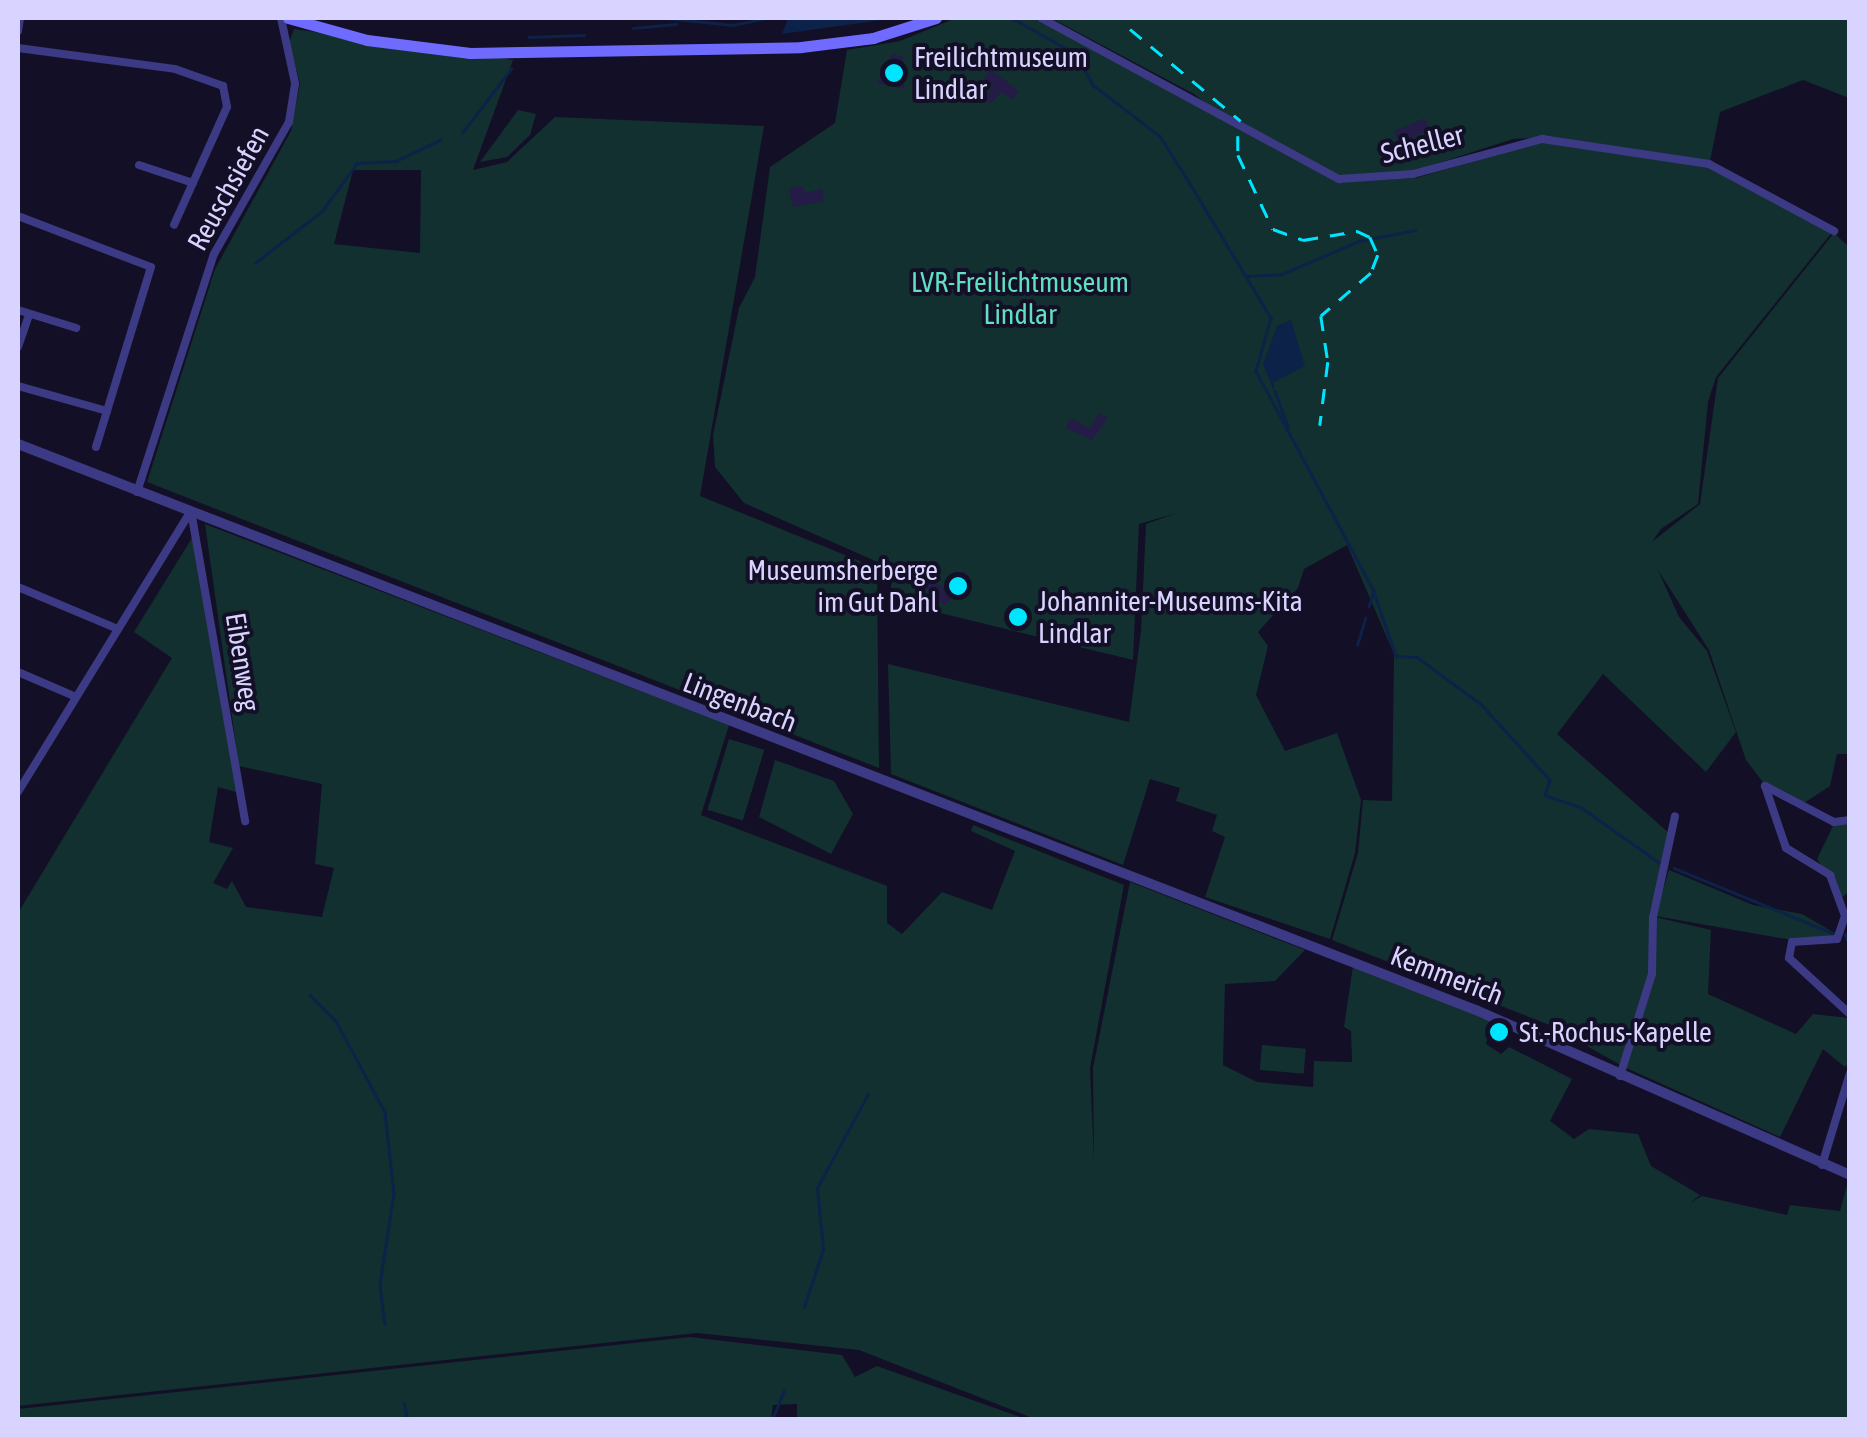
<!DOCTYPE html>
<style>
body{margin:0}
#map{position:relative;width:1867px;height:1437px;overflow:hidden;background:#130f26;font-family:"Asap Condensed",sans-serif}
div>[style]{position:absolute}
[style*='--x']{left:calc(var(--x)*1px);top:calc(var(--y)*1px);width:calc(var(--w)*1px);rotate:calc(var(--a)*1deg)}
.green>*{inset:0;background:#12302f;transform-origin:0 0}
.water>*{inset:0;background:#0c2248}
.stream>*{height:2.5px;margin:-1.25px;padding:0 1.25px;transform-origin:1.25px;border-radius:1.25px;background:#0c2248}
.building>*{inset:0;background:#241b47;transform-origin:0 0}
.minor>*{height:8px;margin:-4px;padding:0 4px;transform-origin:4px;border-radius:4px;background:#3d3a85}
.tertiary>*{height:10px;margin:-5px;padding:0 5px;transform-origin:5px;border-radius:5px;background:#3d3a85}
.secondary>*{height:11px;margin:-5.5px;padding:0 5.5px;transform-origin:5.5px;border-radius:5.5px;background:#6f6bff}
.rail>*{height:2.5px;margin-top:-1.25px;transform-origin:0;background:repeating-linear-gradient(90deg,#00e5ff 0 15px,transparent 0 27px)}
.dots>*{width:28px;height:28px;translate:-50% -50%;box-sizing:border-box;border:5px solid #130f26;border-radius:50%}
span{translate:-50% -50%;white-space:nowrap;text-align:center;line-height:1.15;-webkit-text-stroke:8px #130f26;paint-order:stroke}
.poi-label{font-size:28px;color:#d9d4ff}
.left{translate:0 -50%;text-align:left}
.right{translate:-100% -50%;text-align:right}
.street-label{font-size:28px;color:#d9d4ff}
.park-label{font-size:28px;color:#5fe0c0}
.frame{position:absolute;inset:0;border:20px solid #d9d4ff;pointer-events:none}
</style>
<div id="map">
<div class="green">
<i style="clip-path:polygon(956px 18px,1033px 18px,1339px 182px,1416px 178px,1540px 142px,1709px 165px,1833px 231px,1716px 377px,1708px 402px,1698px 504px,1661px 529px,1652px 542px,1700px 504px,1718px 378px,1834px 233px,1850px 248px,1849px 754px,1837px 754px,1830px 786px,1804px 803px,1765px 785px,1746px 760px,1709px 650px,1658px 570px,1679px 617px,1707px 651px,1736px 732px,1706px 772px,1603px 674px,1557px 734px,1670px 834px,1649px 915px,1651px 974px,1622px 1066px,1552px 1026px,1332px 940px,1358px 853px,1363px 800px,1392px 801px,1394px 654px,1347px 545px,1304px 569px,1298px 588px,1258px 632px,1268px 646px,1256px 695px,1285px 751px,1337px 733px,1361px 800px,1355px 853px,1330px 939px,1205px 897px,1225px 837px,1212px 831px,1217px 815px,1176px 801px,1180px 788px,1150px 779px,1123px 865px,891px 774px,888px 664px,1129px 722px,1141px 631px,1146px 524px,1177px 513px,1139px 524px,1133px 660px,887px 600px,893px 579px,882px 564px,744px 503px,715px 467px,713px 435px,739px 308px,755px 277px,770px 167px,835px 123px,847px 50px,900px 41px)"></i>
<i style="clip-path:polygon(1051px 18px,1849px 18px,1849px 98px,1803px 80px,1720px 112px,1710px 161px,1553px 137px,1513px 139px,1414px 171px,1340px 176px,1233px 124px,1194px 94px)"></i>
<i style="clip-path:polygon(evenodd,294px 29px,513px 60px,473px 170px,507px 162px,555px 117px,764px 126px,700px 496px,877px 568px,879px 768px,147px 482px,215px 269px,291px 131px,300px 83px,289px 43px,294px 29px,353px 170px,421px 170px,420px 253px,334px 244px,353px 170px)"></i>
<i style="clip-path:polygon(518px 110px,536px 114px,530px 135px,507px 157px,480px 162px)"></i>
<i style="clip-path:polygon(205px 524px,729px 725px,701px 815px,887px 886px,887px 923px,902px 934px,942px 892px,992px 910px,1015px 851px,971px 831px,973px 825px,1124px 885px,1090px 1068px,1094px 1161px,1093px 1068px,1130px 882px,1305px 950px,1275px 981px,1225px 984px,1223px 1065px,1257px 1082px,1313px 1087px,1314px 1061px,1352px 1062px,1351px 1031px,1344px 1027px,1353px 966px,1492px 1019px,1486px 1044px,1501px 1054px,1509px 1047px,1572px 1079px,1550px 1121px,1574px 1139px,1589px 1129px,1638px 1134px,1651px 1166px,1700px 1195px,1690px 1203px,1702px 1196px,1787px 1215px,1790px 1205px,1840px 1211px,1849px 1178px,1849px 1419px,1035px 1419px,859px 1350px,697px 1333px,18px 1406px,18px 913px,172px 658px,134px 632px,195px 533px,240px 793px,218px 787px,209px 842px,233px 848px,213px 883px,227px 889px,232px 881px,246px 907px,322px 917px,334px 868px,315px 864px,322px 784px,239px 766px)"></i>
<i style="left:729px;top:739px;width:37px;height:74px;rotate:17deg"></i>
<i style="clip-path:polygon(775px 760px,834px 781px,853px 814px,831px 854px,759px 817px)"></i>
<i style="clip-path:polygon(1849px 821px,1849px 892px,1841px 898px,1817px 859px,1834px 824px)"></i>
<i style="clip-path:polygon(1669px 870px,1753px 905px,1802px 914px,1838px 935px,1792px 940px,1655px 916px)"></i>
<i style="clip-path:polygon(1655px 917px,1711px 930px,1708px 994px,1796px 1034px,1813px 1014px,1849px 1018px,1849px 1062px,1845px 1067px,1823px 1049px,1780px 1137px,1624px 1067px,1649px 990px)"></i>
<i style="left:1262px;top:1045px;width:44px;height:25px;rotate:5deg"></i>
<i style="clip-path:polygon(690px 1337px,842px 1355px,855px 1377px,877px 1366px,1026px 1419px,797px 1419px,797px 1404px,773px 1405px,771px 1420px,18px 1419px,18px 1409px)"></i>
</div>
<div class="water">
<i style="clip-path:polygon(788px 18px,896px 18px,782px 34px)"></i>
<i style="clip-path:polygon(1291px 320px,1305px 366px,1274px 382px,1274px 391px,1263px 364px,1277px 326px)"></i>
</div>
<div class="stream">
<i style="--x:666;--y:18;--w:67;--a:6"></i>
<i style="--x:733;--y:25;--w:33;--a:-12"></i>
<i style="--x:1012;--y:18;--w:73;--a:29.4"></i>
<i style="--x:1076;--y:54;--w:35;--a:61"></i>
<i style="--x:1093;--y:85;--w:84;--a:37.3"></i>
<i style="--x:1160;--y:136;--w:54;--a:57.8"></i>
<i style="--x:1189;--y:182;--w:159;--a:58.9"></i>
<i style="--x:1271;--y:318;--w:55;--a:105.8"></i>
<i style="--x:1256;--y:371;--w:250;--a:61.8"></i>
<i style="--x:1374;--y:591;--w:16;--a:108"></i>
<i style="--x:633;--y:28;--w:43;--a:-5.3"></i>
<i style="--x:529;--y:37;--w:55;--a:-2.1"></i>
<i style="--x:462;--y:133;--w:81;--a:-52.6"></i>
<i style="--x:255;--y:263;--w:85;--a:-37.8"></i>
<i style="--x:322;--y:211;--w:59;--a:-53.9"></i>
<i style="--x:357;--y:163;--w:39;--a:-3"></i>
<i style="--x:396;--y:161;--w:49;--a:-25.5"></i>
<i style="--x:1246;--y:276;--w:36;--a:-3"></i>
<i style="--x:1282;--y:274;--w:84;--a:-23.2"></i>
<i style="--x:1359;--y:241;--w:57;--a:-11.1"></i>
<i style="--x:1275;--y:391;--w:38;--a:70"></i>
<i style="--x:1375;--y:595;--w:65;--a:71"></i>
<i style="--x:1396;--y:656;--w:21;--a:3"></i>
<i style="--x:1417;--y:657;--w:81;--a:36.4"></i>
<i style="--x:1482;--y:705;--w:101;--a:47.8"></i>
<i style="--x:1550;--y:780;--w:16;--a:108"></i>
<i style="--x:1545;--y:795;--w:39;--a:19"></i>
<i style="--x:1582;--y:808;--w:95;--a:35.2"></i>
<i style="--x:1357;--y:645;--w:28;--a:-73"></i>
<i style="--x:1674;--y:868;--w:174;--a:22.3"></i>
<i style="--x:1845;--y:934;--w:12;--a:66"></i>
<i style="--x:310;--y:995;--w:37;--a:45"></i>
<i style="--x:336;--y:1021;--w:103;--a:61.7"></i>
<i style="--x:385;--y:1112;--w:81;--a:83.7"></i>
<i style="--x:394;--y:1193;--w:93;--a:98.7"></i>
<i style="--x:380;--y:1285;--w:39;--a:83"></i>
<i style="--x:804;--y:1307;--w:60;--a:-71.6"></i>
<i style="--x:823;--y:1250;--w:62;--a:-95.5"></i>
<i style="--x:817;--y:1188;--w:107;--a:-61.5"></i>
<i style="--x:404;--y:1403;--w:17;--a:77"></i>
<i style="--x:772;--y:1420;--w:32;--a:-68"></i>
<i style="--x:1849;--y:1420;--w:3;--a:-72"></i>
</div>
<div class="building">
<i style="clip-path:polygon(892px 54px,903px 57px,904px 89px,877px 83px)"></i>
<i style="clip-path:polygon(990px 69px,1019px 91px,1012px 100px,1001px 92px,991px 103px,984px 97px,994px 86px,984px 78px)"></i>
<i style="left:1425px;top:118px;width:13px;height:34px;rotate:67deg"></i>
<i style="clip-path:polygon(803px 186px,804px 193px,822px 189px,824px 201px,793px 207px,789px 188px)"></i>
<i style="clip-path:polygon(1099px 413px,1108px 418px,1092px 440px,1066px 428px,1070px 418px,1090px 428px)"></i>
<i style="clip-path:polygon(964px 571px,972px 583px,944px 605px,920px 583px,924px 576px,943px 588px)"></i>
</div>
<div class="minor">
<i style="--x:1041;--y:18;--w:339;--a:28.4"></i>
<i style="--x:1339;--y:179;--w:74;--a:-3.9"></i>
<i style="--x:1413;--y:174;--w:134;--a:-15.2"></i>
<i style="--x:1542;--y:139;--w:169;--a:8.5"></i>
<i style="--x:1709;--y:164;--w:142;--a:28.2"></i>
<i style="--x:18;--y:31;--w:13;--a:-81"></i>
<i style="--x:18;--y:48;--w:158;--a:7.6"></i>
<i style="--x:175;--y:69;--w:51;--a:19.5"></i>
<i style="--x:223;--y:86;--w:21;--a:79"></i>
<i style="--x:227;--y:107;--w:129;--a:114.2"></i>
<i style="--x:139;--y:165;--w:57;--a:18.4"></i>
<i style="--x:18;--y:216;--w:142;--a:21"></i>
<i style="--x:151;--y:267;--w:151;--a:107"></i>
<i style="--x:107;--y:411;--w:92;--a:-164.3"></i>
<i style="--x:18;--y:310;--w:61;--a:17.2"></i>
<i style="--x:18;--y:347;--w:34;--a:-71"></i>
<i style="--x:96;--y:447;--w:38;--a:-73"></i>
<i style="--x:137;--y:492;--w:250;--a:-72.1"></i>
<i style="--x:214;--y:254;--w:152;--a:-60.4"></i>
<i style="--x:289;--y:122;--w:39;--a:-81"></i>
<i style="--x:295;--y:83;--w:66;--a:-102.2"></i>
<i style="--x:191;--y:511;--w:315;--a:80.1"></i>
<i style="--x:18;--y:587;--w:108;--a:22.8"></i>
<i style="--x:18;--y:672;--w:63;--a:23.3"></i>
<i style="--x:18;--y:792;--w:330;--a:-58.4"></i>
<i style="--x:1850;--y:820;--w:16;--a:173"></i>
<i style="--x:1834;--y:822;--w:78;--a:-152.4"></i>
<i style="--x:1765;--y:786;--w:65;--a:71.3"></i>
<i style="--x:1786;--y:848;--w:52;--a:31.5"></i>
<i style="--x:1830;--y:875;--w:44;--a:69.9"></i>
<i style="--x:1845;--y:916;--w:24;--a:109"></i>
<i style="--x:1837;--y:939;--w:45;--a:176.2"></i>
<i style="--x:1792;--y:942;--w:16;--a:101"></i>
<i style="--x:1789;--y:958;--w:83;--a:42.6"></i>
<i style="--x:1620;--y:1076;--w:107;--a:-72.6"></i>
<i style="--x:1652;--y:974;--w:57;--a:-89"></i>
<i style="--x:1653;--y:917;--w:103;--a:-77.7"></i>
<i style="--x:1822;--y:1165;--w:96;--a:-73.1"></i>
</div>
<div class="tertiary">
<i style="--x:18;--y:444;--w:1564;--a:21.22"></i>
<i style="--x:1476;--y:1010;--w:409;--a:23.8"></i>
</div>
<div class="secondary">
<i style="--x:288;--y:18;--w:82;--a:15.6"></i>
<i style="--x:367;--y:40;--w:104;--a:7.2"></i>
<i style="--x:470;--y:53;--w:331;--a:-1"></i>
<i style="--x:801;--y:47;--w:73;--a:-7.1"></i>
<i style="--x:873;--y:38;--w:66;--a:-17.6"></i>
</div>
<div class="rail">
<i style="--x:1130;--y:29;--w:144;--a:39.7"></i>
<i style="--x:1238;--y:136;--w:19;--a:90"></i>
<i style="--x:1238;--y:155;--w:82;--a:64.7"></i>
<i style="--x:1273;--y:229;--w:32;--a:20"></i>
<i style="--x:1303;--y:240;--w:55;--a:-9.5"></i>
<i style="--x:1357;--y:231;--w:14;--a:25"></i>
<i style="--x:1370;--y:237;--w:20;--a:66"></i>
<i style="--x:1378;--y:255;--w:19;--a:111"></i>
<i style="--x:1371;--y:273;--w:66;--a:139.3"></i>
<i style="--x:1321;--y:316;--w:47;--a:81.3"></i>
<i style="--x:1328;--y:362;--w:64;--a:97.2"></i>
</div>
<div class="dots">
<i style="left:894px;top:73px;background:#00e5ff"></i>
<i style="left:958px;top:586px;background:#00e5ff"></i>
<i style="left:1018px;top:617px;background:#00e5ff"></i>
<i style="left:1499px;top:1032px;background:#00e5ff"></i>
</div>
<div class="poi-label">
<span class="left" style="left:914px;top:73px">Freilichtmuseum<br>Lindlar</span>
<span class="right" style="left:938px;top:586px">Museumsherberge<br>im Gut Dahl</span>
<span class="left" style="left:1038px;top:617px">Johanniter-Museums-Kita<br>Lindlar</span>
<span class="left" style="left:1519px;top:1032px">St.-Rochus-Kapelle</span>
</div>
<div class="street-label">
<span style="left:1422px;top:144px;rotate:-14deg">Scheller</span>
<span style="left:228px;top:188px;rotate:-61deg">Reuschsiefen</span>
<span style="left:243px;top:662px;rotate:81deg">Eibenweg</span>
<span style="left:740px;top:702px;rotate:21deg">Lingenbach</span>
<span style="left:1447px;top:975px;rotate:21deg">Kemmerich</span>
</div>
<div class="park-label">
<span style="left:1020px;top:298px">LVR-Freilichtmuseum<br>Lindlar</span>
</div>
<div class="frame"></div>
</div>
